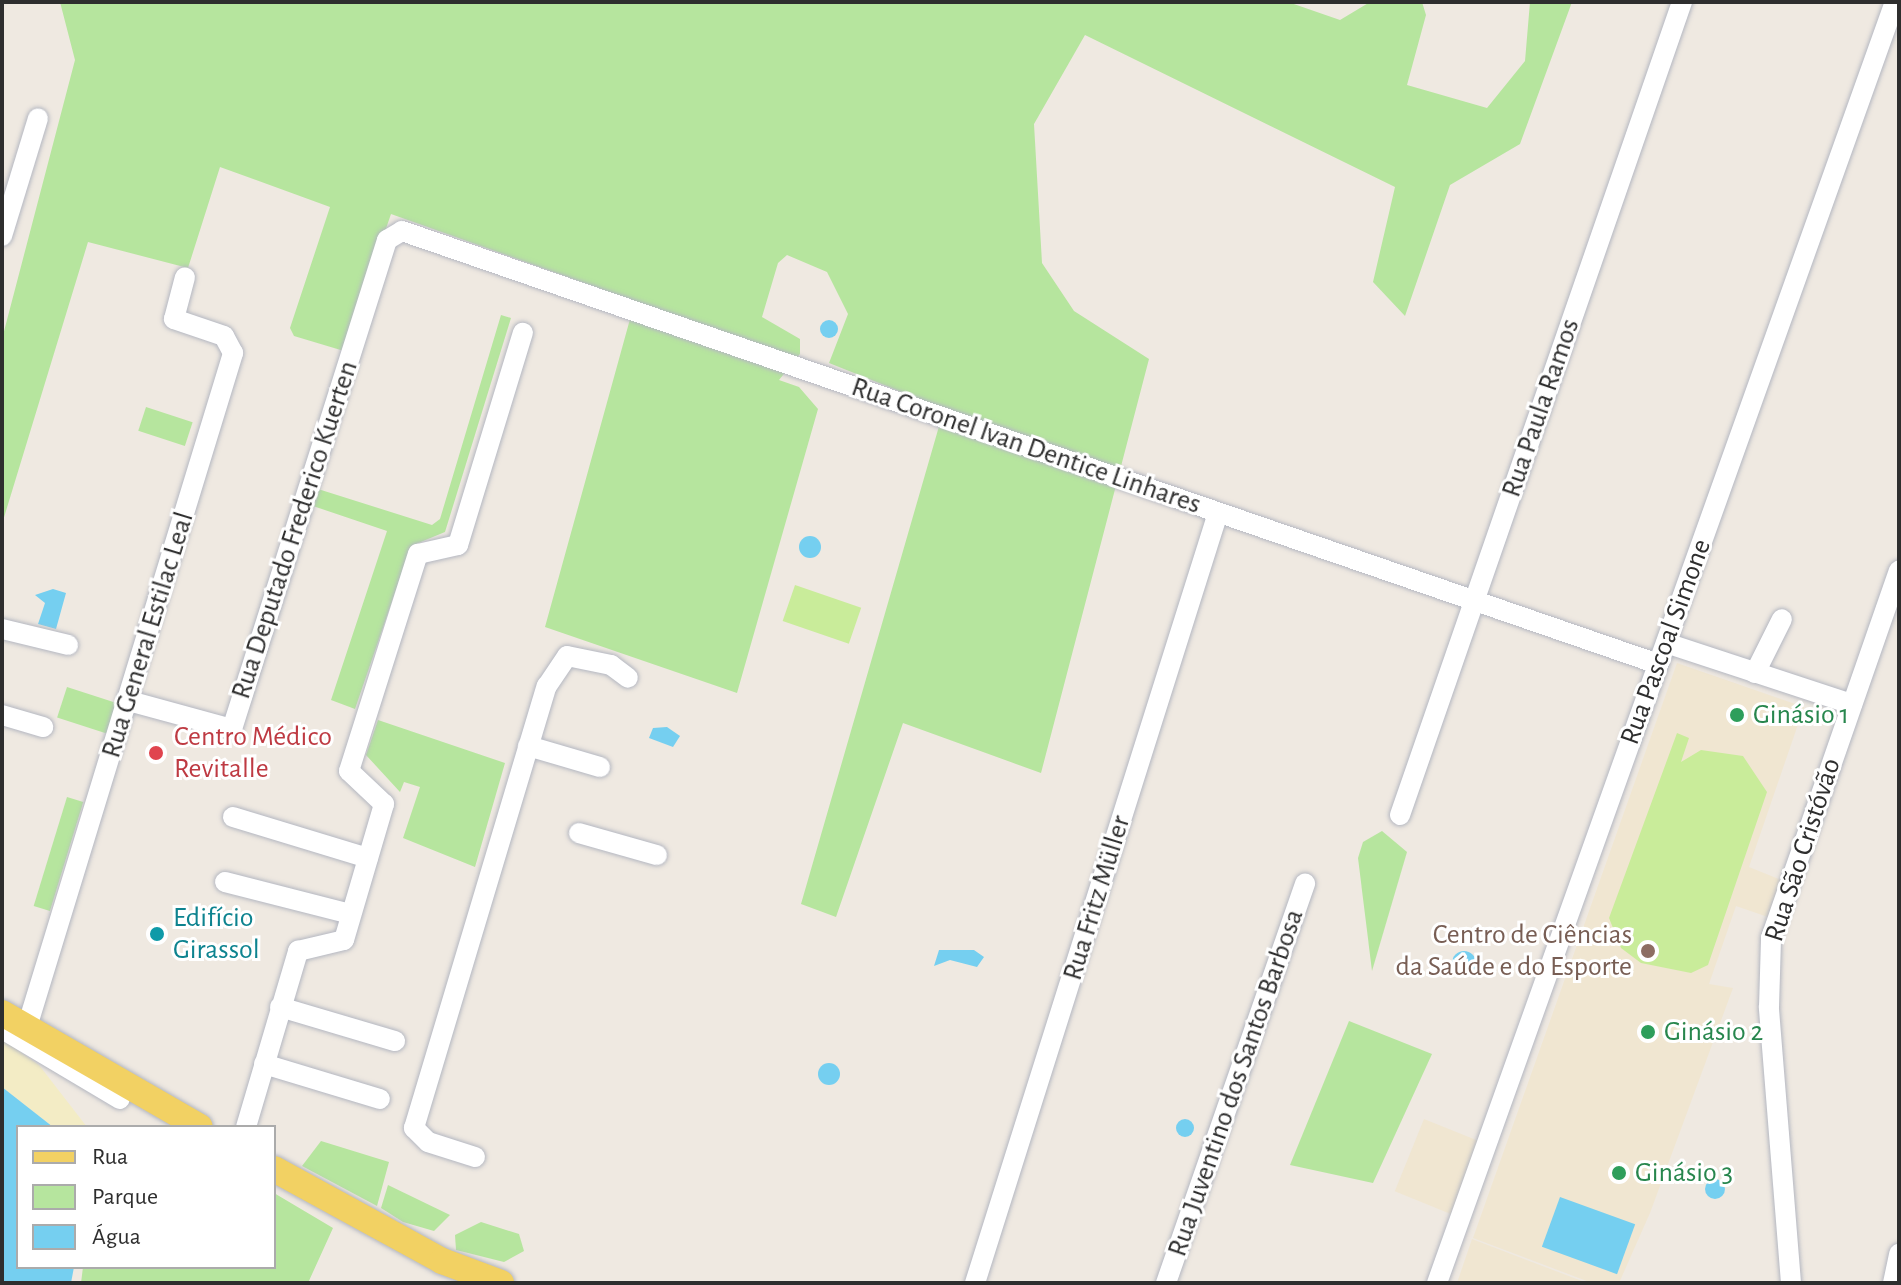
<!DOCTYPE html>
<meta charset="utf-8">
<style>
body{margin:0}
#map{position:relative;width:1901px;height:1285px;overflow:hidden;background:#efe9e1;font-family:"Alegreya Sans",sans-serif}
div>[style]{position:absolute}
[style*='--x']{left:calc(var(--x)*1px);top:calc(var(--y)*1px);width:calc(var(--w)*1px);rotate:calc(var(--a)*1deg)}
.education>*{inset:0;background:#f0e6d1;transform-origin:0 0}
.green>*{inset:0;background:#b6e59e;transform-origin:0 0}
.sand>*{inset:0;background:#f3ecc5}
.pitch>*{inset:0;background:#c9ec9a;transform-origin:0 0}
.water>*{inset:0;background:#75cff0;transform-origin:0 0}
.round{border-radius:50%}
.roads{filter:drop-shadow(0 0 2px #b4b7c1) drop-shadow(0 0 2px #b4b7c1)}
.minor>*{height:20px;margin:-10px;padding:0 10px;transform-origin:10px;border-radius:10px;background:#fff}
.major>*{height:26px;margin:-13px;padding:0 13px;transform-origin:13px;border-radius:13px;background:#f2d163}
.dots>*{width:22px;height:22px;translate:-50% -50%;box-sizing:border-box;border:4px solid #fff;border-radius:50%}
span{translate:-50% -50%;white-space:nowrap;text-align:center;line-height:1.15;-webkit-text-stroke:6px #fff;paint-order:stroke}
.street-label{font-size:28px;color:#2e2e2e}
.leisure-label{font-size:28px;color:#27864d}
.left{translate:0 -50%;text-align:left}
.health-label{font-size:28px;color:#be3a42}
.culture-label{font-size:28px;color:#0d838f}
.education-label{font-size:28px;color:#785e54}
.right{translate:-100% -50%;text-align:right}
.frame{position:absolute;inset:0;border:4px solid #2e2e2e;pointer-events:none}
.legend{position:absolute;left:16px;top:1125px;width:260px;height:144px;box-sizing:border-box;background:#fff;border:2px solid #ababab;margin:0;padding:10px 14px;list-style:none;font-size:24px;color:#2e2e2e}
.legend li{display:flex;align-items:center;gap:16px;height:40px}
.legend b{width:40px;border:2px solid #ababab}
</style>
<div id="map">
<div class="education">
<i style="clip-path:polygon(1677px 663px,1804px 707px,1749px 867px,1781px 880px,1768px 917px,1736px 906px,1709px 984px,1733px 988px,1650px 1213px,1619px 1283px,1592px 1283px,1473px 1238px)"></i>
<i style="left:1424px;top:1119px;width:61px;height:78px;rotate:22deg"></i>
<i style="clip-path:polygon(1472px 1239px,1587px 1283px,1457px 1283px)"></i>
</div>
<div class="green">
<i style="clip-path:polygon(60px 2px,1288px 2px,1340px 20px,1370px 2px,1422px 2px,1426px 15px,1407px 85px,1487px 108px,1525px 61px,1530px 2px,1572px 2px,1520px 144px,1450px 185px,1405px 316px,1373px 282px,1395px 187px,1085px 35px,1034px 124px,1042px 263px,1074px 311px,1149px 359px,1041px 773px,903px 723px,836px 917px,801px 904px,944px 409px,829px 363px,848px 314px,827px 272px,787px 255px,778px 263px,762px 317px,800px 339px,800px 354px,779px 380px,799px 387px,818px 409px,737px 693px,545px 627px,635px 301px,391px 214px,344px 351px,294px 336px,290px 328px,330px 207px,220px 167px,188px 268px,88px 242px,2px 524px,2px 339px,75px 60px)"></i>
<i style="clip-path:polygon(501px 315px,511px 318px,445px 532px,411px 546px,355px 709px,331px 700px,387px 531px,313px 506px,318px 489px,432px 525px,440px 519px)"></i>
<i style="left:146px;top:407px;width:49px;height:25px;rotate:18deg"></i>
<i style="left:67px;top:687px;width:52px;height:32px;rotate:18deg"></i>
<i style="clip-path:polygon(378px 720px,505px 763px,475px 867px,403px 838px,420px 787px,404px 782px,400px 792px,366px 755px)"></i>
<i style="left:67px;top:797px;width:17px;height:114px;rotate:17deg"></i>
<i style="clip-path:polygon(1382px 831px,1407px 852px,1372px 971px,1358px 858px,1363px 842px)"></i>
<i style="clip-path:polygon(1349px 1021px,1432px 1054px,1373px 1183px,1290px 1165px)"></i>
<i style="clip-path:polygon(321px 1141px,389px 1162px,377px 1206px,302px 1166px)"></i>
<i style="clip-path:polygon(388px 1185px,450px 1215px,434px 1231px,403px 1222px,381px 1208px)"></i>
<i style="clip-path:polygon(274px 1193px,333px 1228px,308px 1283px,81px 1283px,83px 1267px,274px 1267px)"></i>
<i style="clip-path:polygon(481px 1222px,519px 1234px,524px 1251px,504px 1262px,456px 1250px,455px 1235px)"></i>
</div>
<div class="sand">
<i style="clip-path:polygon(2px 1039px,39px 1065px,87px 1127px,53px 1127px,2px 1087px)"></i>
</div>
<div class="pitch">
<i style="left:795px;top:585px;width:70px;height:38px;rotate:19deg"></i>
<i style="clip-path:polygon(1677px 733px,1689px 738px,1681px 762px,1701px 750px,1743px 756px,1767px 792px,1708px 965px,1691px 973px,1641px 963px,1621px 948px,1609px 918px)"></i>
</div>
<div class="water">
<i class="round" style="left:820px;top:320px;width:18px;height:18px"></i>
<i class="round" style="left:799px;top:536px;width:22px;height:22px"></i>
<i style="clip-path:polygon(53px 589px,66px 593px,56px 629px,38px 624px,45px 603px,35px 595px)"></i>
<i style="clip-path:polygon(667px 727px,680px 736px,673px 747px,649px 738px,653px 728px)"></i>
<i style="clip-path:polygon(939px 950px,974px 950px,984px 957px,977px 967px,950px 960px,934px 966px)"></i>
<i class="round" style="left:1452px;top:951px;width:24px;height:24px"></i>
<i class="round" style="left:818px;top:1063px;width:22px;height:22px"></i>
<i style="clip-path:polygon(2px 1087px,53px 1127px,18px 1127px,18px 1267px,74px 1267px,71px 1283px,2px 1283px)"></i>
<i class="round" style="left:1176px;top:1119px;width:18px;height:18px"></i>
<i class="round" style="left:1705px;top:1179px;width:20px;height:20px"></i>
<i style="left:1560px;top:1197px;width:80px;height:53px;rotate:20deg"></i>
</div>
<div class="roads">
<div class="minor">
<i style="--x:2;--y:236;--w:123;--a:-73"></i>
<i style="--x:2;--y:629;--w:68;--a:13.6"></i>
<i style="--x:1666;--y:643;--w:196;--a:18.2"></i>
<i style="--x:1755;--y:673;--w:60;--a:-63.4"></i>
<i style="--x:129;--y:701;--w:107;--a:15.2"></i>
<i style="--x:232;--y:729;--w:513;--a:-72.41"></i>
<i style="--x:387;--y:240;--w:17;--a:-31"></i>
<i style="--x:402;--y:231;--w:1329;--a:19.02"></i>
<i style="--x:2;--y:715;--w:43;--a:16.3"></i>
<i style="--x:528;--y:746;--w:75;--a:16.3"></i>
<i style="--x:1400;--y:815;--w:861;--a:-70.87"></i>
<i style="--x:233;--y:817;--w:141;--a:16.9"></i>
<i style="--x:579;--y:833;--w:81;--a:15.8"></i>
<i style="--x:225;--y:882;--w:130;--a:14.3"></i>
<i style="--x:280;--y:1007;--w:120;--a:16.5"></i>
<i style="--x:27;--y:1027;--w:705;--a:-73"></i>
<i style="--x:233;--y:353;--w:19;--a:-118"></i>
<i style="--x:224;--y:336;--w:53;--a:-161.2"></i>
<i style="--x:174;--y:319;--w:43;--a:-75.3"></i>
<i style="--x:2;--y:1029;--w:137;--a:30.7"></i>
<i style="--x:264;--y:1064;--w:121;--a:16.8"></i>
<i style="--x:246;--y:1127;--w:184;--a:-73.5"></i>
<i style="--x:298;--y:951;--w:47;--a:-13.4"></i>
<i style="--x:344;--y:940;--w:142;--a:-73.6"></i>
<i style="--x:384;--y:804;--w:48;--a:-136.7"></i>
<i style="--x:349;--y:771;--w:228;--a:-72.4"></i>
<i style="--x:418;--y:554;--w:41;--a:-12.7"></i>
<i style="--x:458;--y:545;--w:222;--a:-73"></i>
<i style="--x:475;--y:1157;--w:49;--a:-162.3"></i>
<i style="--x:428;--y:1142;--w:20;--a:-135"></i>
<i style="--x:414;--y:1128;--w:462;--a:-73.3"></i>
<i style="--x:547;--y:686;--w:36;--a:-56"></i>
<i style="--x:567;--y:656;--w:45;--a:11.6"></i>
<i style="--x:611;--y:665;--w:21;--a:37"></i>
<i style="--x:975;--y:1283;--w:807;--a:-72.49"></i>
<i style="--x:1166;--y:1283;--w:423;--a:-70.8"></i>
<i style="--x:1437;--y:1283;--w:1360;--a:-70.33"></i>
<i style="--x:1791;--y:1283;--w:277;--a:-94.6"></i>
<i style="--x:1769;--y:1007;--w:69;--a:-88.3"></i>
<i style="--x:1771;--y:938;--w:389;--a:-70.8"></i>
<i style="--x:1893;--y:1283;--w:30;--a:-78"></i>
</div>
<div class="major">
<i style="--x:2;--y:1013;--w:228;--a:29.9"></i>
<i style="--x:274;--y:1169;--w:192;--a:28.7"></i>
<i style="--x:442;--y:1261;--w:63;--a:20.4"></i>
</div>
</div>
<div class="dots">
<i style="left:1737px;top:715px;background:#2e9e5b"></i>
<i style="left:156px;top:753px;background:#e0444e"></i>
<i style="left:157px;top:934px;background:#0f9aa8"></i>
<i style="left:1648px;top:951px;background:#8d6e63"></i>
<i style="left:1648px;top:1032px;background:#2e9e5b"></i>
<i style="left:1619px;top:1173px;background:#2e9e5b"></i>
</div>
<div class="street-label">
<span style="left:1541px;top:408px;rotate:-71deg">Rua Paula Ramos</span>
<span style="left:1026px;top:446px;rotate:19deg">Rua Coronel Ivan Dentice Linhares</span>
<span style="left:295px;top:530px;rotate:-72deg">Rua Deputado Frederico Kuerten</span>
<span style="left:148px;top:635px;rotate:-73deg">Rua General Estilac Leal</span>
<span style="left:1666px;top:642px;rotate:-70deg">Rua Pascoal Simone</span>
<span style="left:1803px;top:850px;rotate:-72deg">Rua São Cristóvão</span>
<span style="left:1097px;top:898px;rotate:-73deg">Rua Fritz Müller</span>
<span style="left:1236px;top:1083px;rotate:-71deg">Rua Juventino dos Santos Barbosa</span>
</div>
<div class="leisure-label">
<span class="left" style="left:1753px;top:715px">Ginásio 1</span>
<span class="left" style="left:1664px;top:1032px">Ginásio 2</span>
<span class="left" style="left:1635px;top:1173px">Ginásio 3</span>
</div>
<div class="health-label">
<span class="left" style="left:174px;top:753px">Centro Médico<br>Revitalle</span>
</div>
<div class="culture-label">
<span class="left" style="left:173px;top:934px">Edifício<br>Girassol</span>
</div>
<div class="education-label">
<span class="right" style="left:1632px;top:951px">Centro de Ciências<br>da Saúde e do Esporte</span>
</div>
<div class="frame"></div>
<ul class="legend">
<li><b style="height:10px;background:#f2d163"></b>Rua</li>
<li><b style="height:22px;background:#b6e59e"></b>Parque</li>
<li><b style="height:22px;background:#75cff0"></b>Água</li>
</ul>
</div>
